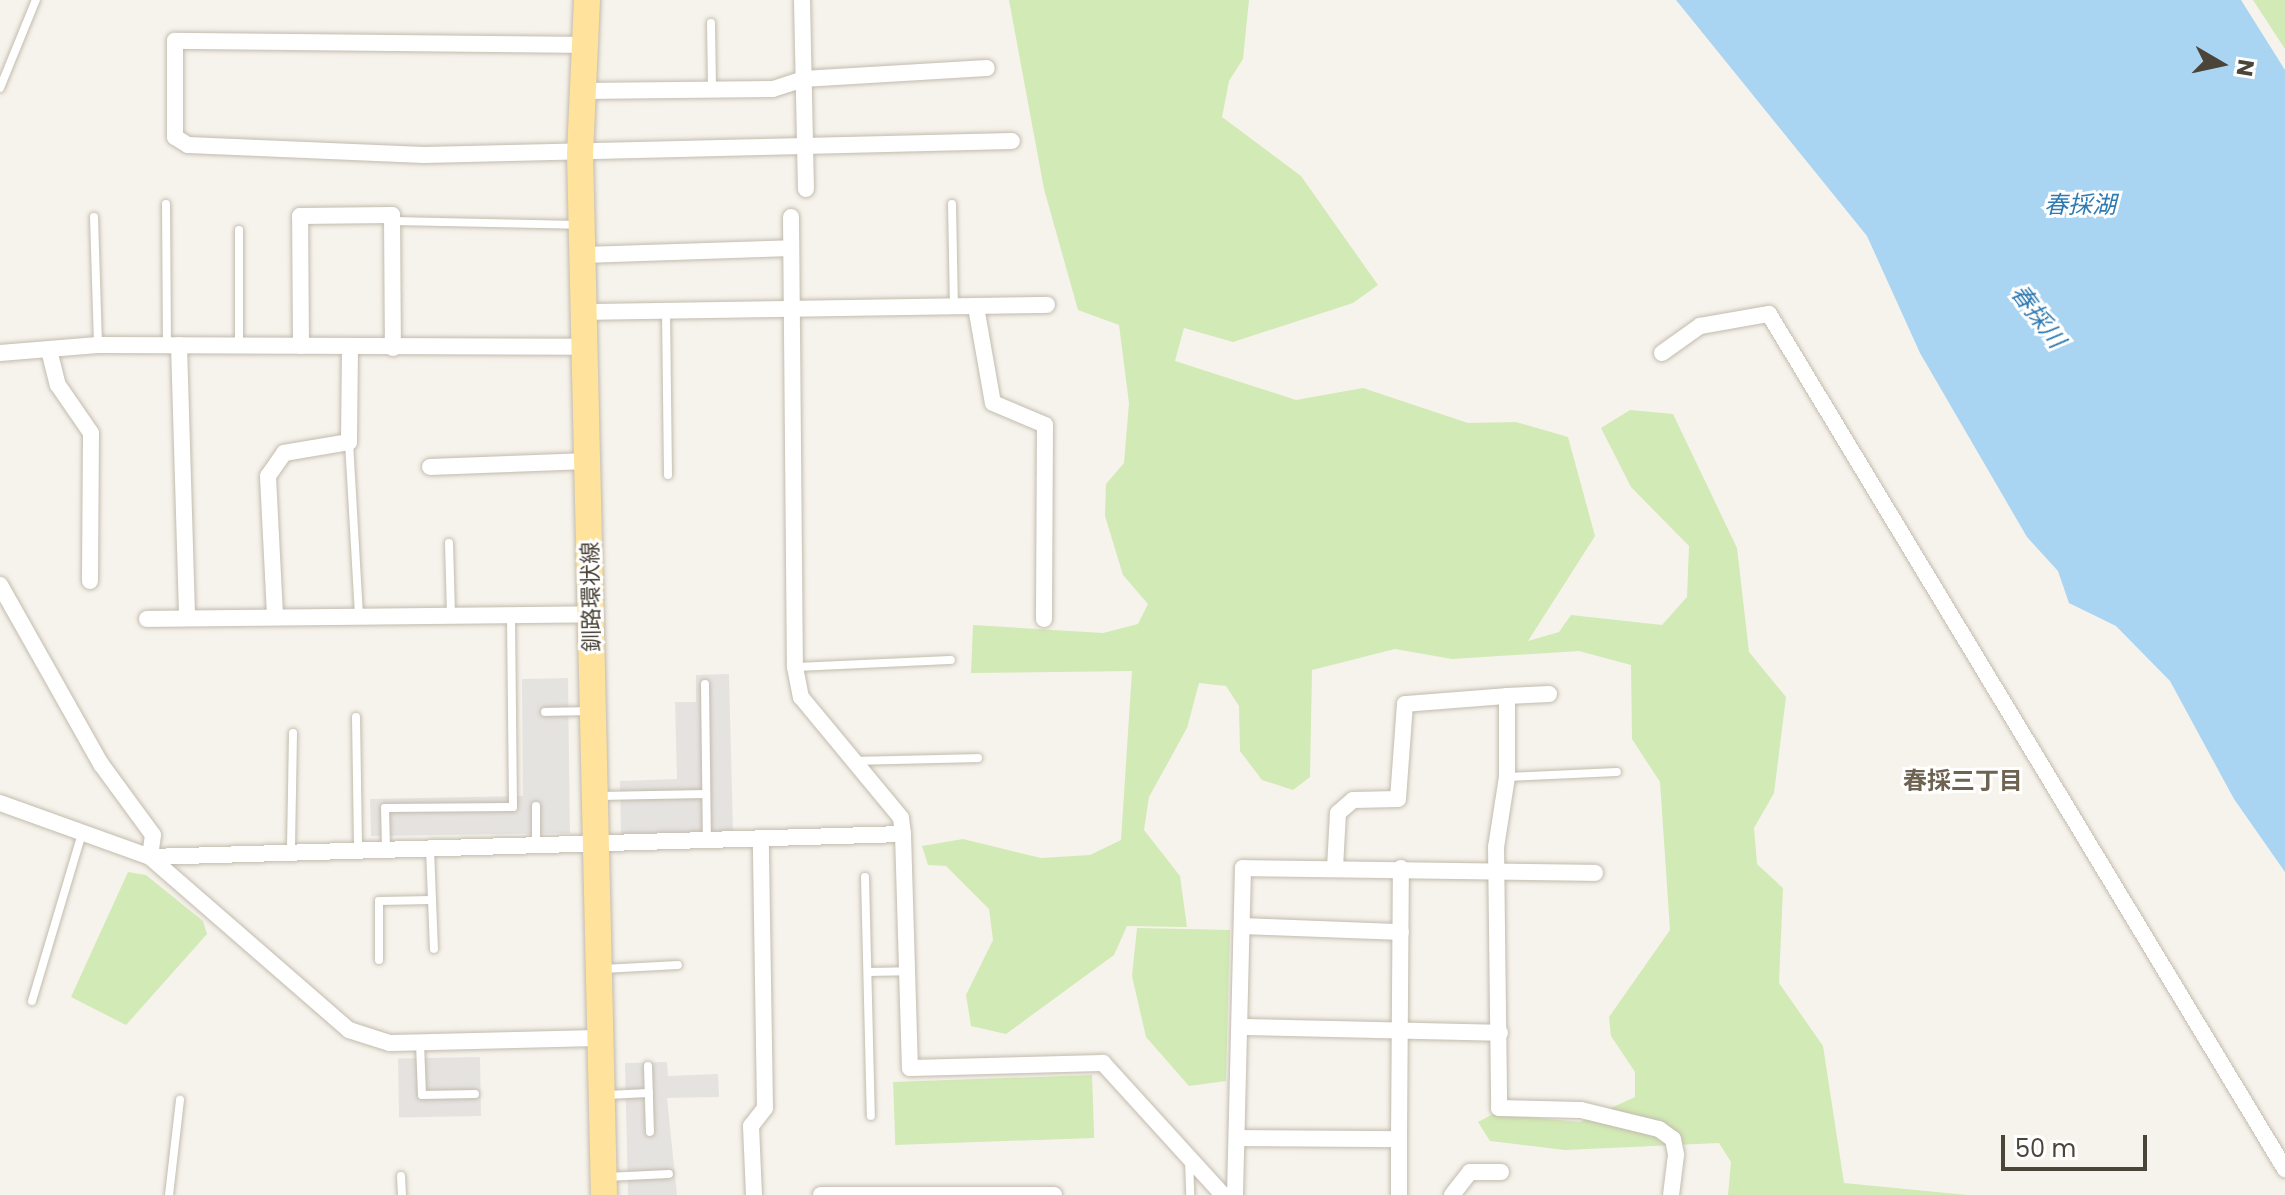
<!DOCTYPE html>
<meta charset="utf-8">
<style>
body{margin:0}
#map{position:relative;width:2285px;height:1195px;overflow:hidden;background:#f6f3ec;font-family:Poppins,"Noto Sans JP",sans-serif}
div>[style]{position:absolute}
[style*='--x']{left:calc(var(--x)*1px);top:calc(var(--y)*1px);width:calc(var(--w)*1px);rotate:calc(var(--a)*1deg)}
.green>*{inset:0;background:#d2eab5;transform-origin:0 0}
.parking>*{inset:0;background:#e5e3e0;transform-origin:0 0}
.water>*{inset:0;background:#a9d4f2}
.roads{filter:drop-shadow(0 0 2px #c2bbae) drop-shadow(0 0 2px #c2bbae)}
.service>*{height:8px;margin:-4px;padding:0 4px;transform-origin:4px;border-radius:4px;background:#fff}
.minor>*{height:16px;margin:-8px;padding:0 8px;transform-origin:8px;border-radius:8px;background:#fff}
.primary>*{height:26px;margin:-13px;padding:0 13px;transform-origin:13px;border-radius:13px;background:#ffe39c}
span{translate:-50% -50%;white-space:nowrap;text-align:center;line-height:1.15;-webkit-text-stroke:6px #fff;paint-order:stroke}
.street-label{font-size:22px;color:#4b4439}
.water-label{font-size:24px;color:#2e7ab2;font-style:italic}
.neighbourhood-label{font-size:24px;color:#6e6250;font-weight:700}
.north{position:absolute;left:2181px;top:24px;width:80px;height:80px;-webkit-text-stroke:6px #fff;paint-order:stroke;rotate:99deg;font-size:22px;font-weight:700;line-height:32px;text-align:center;color:#4b4439}
.north::after{content:'';display:block;margin:auto;width:28px;height:36px;background:#4b4439;clip-path:polygon(50% 0,100% 100%,50% 72%,0 100%)}
.scale{position:absolute;left:2001px;top:1135px;width:146px;height:36px;box-sizing:border-box;border:4px solid #4b4439;border-top:0;padding-left:10px;font-size:24px;line-height:28px;white-space:nowrap;color:#4b4439;-webkit-text-stroke:6px #fff;paint-order:stroke}
</style>
<div id="map">
<div class="green">
<i style="clip-path:polygon(1009px 0,1249px 0,1243px 59px,1229px 81px,1222px 117px,1301px 176px,1378px 285px,1353px 303px,1233px 342px,1184px 328px,1175px 361px,1296px 400px,1363px 388px,1468px 423px,1516px 422px,1568px 437px,1595px 536px,1528px 641px,1559px 632px,1571px 615px,1662px 625px,1687px 597px,1689px 546px,1631px 487px,1601px 428px,1630px 410px,1673px 414px,1737px 548px,1749px 652px,1786px 697px,1774px 793px,1754px 828px,1757px 864px,1783px 888px,1779px 983px,1823px 1046px,1844px 1183px,1967px 1195px,1728px 1195px,1731px 1162px,1719px 1143px,1565px 1150px,1490px 1141px,1478px 1122px,1493px 1114px,1580px 1122px,1635px 1097px,1635px 1072px,1611px 1036px,1609px 1017px,1670px 930px,1660px 782px,1632px 739px,1631px 665px,1579px 651px,1452px 659px,1395px 649px,1312px 670px,1310px 777px,1293px 790px,1262px 780px,1240px 751px,1239px 706px,1226px 686px,1199px 683px,1187px 728px,1149px 797px,1144px 830px,1180px 876px,1187px 927px,1127px 926px,1114px 955px,1006px 1034px,971px 1026px,966px 995px,993px 940px,989px 909px,946px 866px,928px 865px,922px 846px,963px 839px,1041px 858px,1090px 855px,1121px 840px,1132px 671px,971px 673px,973px 625px,1103px 633px,1138px 624px,1148px 604px,1123px 575px,1105px 516px,1106px 484px,1124px 463px,1129px 403px,1119px 325px,1078px 310px,1044px 189px)"></i>
<i style="clip-path:polygon(2253px 0,2285px 0,2285px 49px)"></i>
<i style="clip-path:polygon(128px 872px,146px 875px,203px 921px,207px 934px,126px 1025px,71px 997px)"></i>
<i style="clip-path:polygon(1137px 928px,1230px 930px,1226px 1081px,1189px 1086px,1146px 1037px,1132px 976px)"></i>
<i style="left:1092px;top:1075px;width:63px;height:199px;rotate:88deg"></i>
</div>
<div class="parking">
<i style="clip-path:polygon(729px 674px,733px 831px,621px 835px,620px 781px,677px 779px,675px 702px,696px 702px,696px 675px)"></i>
<i style="clip-path:polygon(568px 678px,570px 833px,371px 836px,370px 799px,523px 796px,522px 679px)"></i>
<i style="left:480px;top:1057px;width:59px;height:82px;rotate:89deg"></i>
<i style="clip-path:polygon(667px 1062px,668px 1076px,718px 1074px,719px 1097px,667px 1098px,677px 1195px,628px 1195px,625px 1063px)"></i>
</div>
<div class="water">
<i style="clip-path:polygon(1676px 0,2241px 0,2285px 70px,2285px 872px,2234px 799px,2170px 681px,2116px 626px,2069px 603px,2058px 571px,2027px 537px,1920px 353px,1867px 236px)"></i>
</div>
<div class="roads">
<div class="service">
<i style="--x:711;--y:23;--w:66;--a:89.1"></i>
<i style="--x:0;--y:88;--w:95;--a:-67.8"></i>
<i style="--x:166;--y:204;--w:141;--a:89.6"></i>
<i style="--x:952;--y:204;--w:103;--a:88.9"></i>
<i style="--x:94;--y:217;--w:127;--a:88.2"></i>
<i style="--x:393;--y:221;--w:185;--a:1.2"></i>
<i style="--x:239;--y:230;--w:115;--a:90"></i>
<i style="--x:666;--y:311;--w:164;--a:89.3"></i>
<i style="--x:349;--y:442;--w:171;--a:86.7"></i>
<i style="--x:449;--y:543;--w:71;--a:88.4"></i>
<i style="--x:795;--y:667;--w:156;--a:-2.6"></i>
<i style="--x:705;--y:684;--w:156;--a:89.3"></i>
<i style="--x:545;--y:712;--w:44;--a:-1.3"></i>
<i style="--x:356;--y:717;--w:131;--a:89.1"></i>
<i style="--x:855;--y:761;--w:123;--a:-1.4"></i>
<i style="--x:1507;--y:777;--w:110;--a:-2.6"></i>
<i style="--x:599;--y:796;--w:107;--a:-1.1"></i>
<i style="--x:536;--y:806;--w:40;--a:90"></i>
<i style="--x:291;--y:848;--w:115;--a:-89"></i>
<i style="--x:386;--y:848;--w:40;--a:-91.4"></i>
<i style="--x:385;--y:808;--w:128;--a:-0.4"></i>
<i style="--x:513;--y:807;--w:192;--a:-90.6"></i>
<i style="--x:865;--y:877;--w:239;--a:88.6"></i>
<i style="--x:432;--y:900;--w:49;--a:87.7"></i>
<i style="--x:379;--y:960;--w:59;--a:-90"></i>
<i style="--x:379;--y:901;--w:53;--a:-1.1"></i>
<i style="--x:432;--y:900;--w:52;--a:-92.2"></i>
<i style="--x:603;--y:969;--w:75;--a:-3.1"></i>
<i style="--x:868;--y:972;--w:39;--a:-1"></i>
<i style="--x:32;--y:1001;--w:178;--a:-73.4"></i>
<i style="--x:420;--y:1043;--w:52;--a:87.8"></i>
<i style="--x:422;--y:1095;--w:53;--a:-1.1"></i>
<i style="--x:648;--y:1066;--w:66;--a:88.3"></i>
<i style="--x:606;--y:1095;--w:43;--a:-2.7"></i>
<i style="--x:1189;--y:1159;--w:36;--a:88"></i>
<i style="--x:401;--y:1176;--w:19;--a:87"></i>
<i style="--x:606;--y:1177;--w:63;--a:-2.7"></i>
<i style="--x:169;--y:1195;--w:96;--a:-83.4"></i>
</div>
<div class="minor">
<i style="--x:802;--y:0;--w:189;--a:88.8"></i>
<i style="--x:584;--y:45;--w:409;--a:-179.4"></i>
<i style="--x:175;--y:41;--w:96;--a:90"></i>
<i style="--x:175;--y:137;--w:15;--a:32"></i>
<i style="--x:188;--y:145;--w:236;--a:2.4"></i>
<i style="--x:424;--y:155;--w:588;--a:-1.36"></i>
<i style="--x:581;--y:91;--w:192;--a:-0.6"></i>
<i style="--x:773;--y:89;--w:32;--a:-18"></i>
<i style="--x:803;--y:79;--w:184;--a:-3.4"></i>
<i style="--x:791;--y:217;--w:450;--a:89.5"></i>
<i style="--x:795;--y:667;--w:31;--a:79"></i>
<i style="--x:801;--y:697;--w:157;--a:50.4"></i>
<i style="--x:901;--y:818;--w:16;--a:83"></i>
<i style="--x:584;--y:255;--w:207;--a:-1.9"></i>
<i style="--x:976;--y:307;--w:97;--a:80"></i>
<i style="--x:993;--y:403;--w:56;--a:22.9"></i>
<i style="--x:1045;--y:425;--w:194;--a:90.3"></i>
<i style="--x:586;--y:312;--w:461;--a:-0.9"></i>
<i style="--x:179;--y:345;--w:271;--a:88.3"></i>
<i style="--x:301;--y:346;--w:130;--a:-90.4"></i>
<i style="--x:300;--y:216;--w:92;--a:-0.6"></i>
<i style="--x:392;--y:215;--w:133;--a:89.6"></i>
<i style="--x:0;--y:353;--w:98;--a:-4.7"></i>
<i style="--x:98;--y:345;--w:489;--a:0.2"></i>
<i style="--x:1662;--y:353;--w:47;--a:-35.4"></i>
<i style="--x:1700;--y:326;--w:70;--a:-9.9"></i>
<i style="--x:1769;--y:314;--w:999;--a:58.89"></i>
<i style="--x:50;--y:354;--w:32;--a:76"></i>
<i style="--x:58;--y:385;--w:58;--a:55.5"></i>
<i style="--x:91;--y:433;--w:148;--a:90.4"></i>
<i style="--x:430;--y:467;--w:158;--a:-2.2"></i>
<i style="--x:0;--y:585;--w:206;--a:60.6"></i>
<i style="--x:101;--y:764;--w:88;--a:53.8"></i>
<i style="--x:153;--y:835;--w:22;--a:98"></i>
<i style="--x:150;--y:857;--w:753;--a:-1.75"></i>
<i style="--x:903;--y:834;--w:234;--a:88.3"></i>
<i style="--x:910;--y:1068;--w:193;--a:-1.5"></i>
<i style="--x:1103;--y:1063;--w:178;--a:47.7"></i>
<i style="--x:275;--y:615;--w:139;--a:-92.9"></i>
<i style="--x:268;--y:476;--w:28;--a:-55"></i>
<i style="--x:284;--y:453;--w:66;--a:-9.6"></i>
<i style="--x:349;--y:442;--w:95;--a:-89.4"></i>
<i style="--x:147;--y:619;--w:445;--a:-0.6"></i>
<i style="--x:1549;--y:694;--w:42;--a:177.3"></i>
<i style="--x:1507;--y:696;--w:81;--a:90"></i>
<i style="--x:1507;--y:777;--w:71;--a:98.9"></i>
<i style="--x:1496;--y:847;--w:261;--a:89.3"></i>
<i style="--x:1499;--y:1108;--w:82;--a:1.4"></i>
<i style="--x:1581;--y:1110;--w:80;--a:13.7"></i>
<i style="--x:1659;--y:1129;--w:17;--a:36"></i>
<i style="--x:1673;--y:1139;--w:16;--a:79"></i>
<i style="--x:1676;--y:1155;--w:40;--a:97.1"></i>
<i style="--x:0;--y:803;--w:159;--a:19.8"></i>
<i style="--x:150;--y:857;--w:264;--a:41"></i>
<i style="--x:349;--y:1030;--w:43;--a:17.6"></i>
<i style="--x:390;--y:1043;--w:209;--a:-1.4"></i>
<i style="--x:1335;--y:868;--w:55;--a:-86.9"></i>
<i style="--x:1338;--y:813;--w:20;--a:-41"></i>
<i style="--x:1353;--y:800;--w:45;--a:-1.3"></i>
<i style="--x:1398;--y:799;--w:95;--a:-85.8"></i>
<i style="--x:1405;--y:704;--w:102;--a:-4.5"></i>
<i style="--x:1243;--y:926;--w:158;--a:2.2"></i>
<i style="--x:1242;--y:1027;--w:258;--a:1.3"></i>
<i style="--x:1239;--y:1138;--w:160;--a:0.4"></i>
<i style="--x:1399;--y:1139;--w:271;--a:-89.6"></i>
<i style="--x:754;--y:1195;--w:69;--a:-92.5"></i>
<i style="--x:751;--y:1126;--w:23;--a:-52"></i>
<i style="--x:765;--y:1108;--w:265;--a:-90.9"></i>
<i style="--x:821;--y:1195;--w:233;--a:0"></i>
<i style="--x:1235;--y:1195;--w:327;--a:-88.6"></i>
<i style="--x:1243;--y:868;--w:352;--a:0.8"></i>
<i style="--x:1399;--y:1195;--w:56;--a:-90"></i>
<i style="--x:1452;--y:1195;--w:29;--a:-52"></i>
<i style="--x:1470;--y:1172;--w:31;--a:0"></i>
</div>
<div class="primary">
<i style="--x:587;--y:0;--w:154;--a:92.6"></i>
<i style="--x:580;--y:154;--w:1041;--a:88.68"></i>
</div>
</div>
<div class="street-label">
<span style="left:591px;top:597px;rotate:-91deg">釧路環状線</span>
</div>
<div class="water-label">
<span style="left:2080px;top:205px">春採湖</span>
<span style="left:2038px;top:316px;rotate:53deg">春採川</span>
</div>
<div class="neighbourhood-label">
<span style="left:1963px;top:781px">春採三丁目</span>
</div>
<div class="north">N</div>
<div class="scale">50 m</div>
</div>
